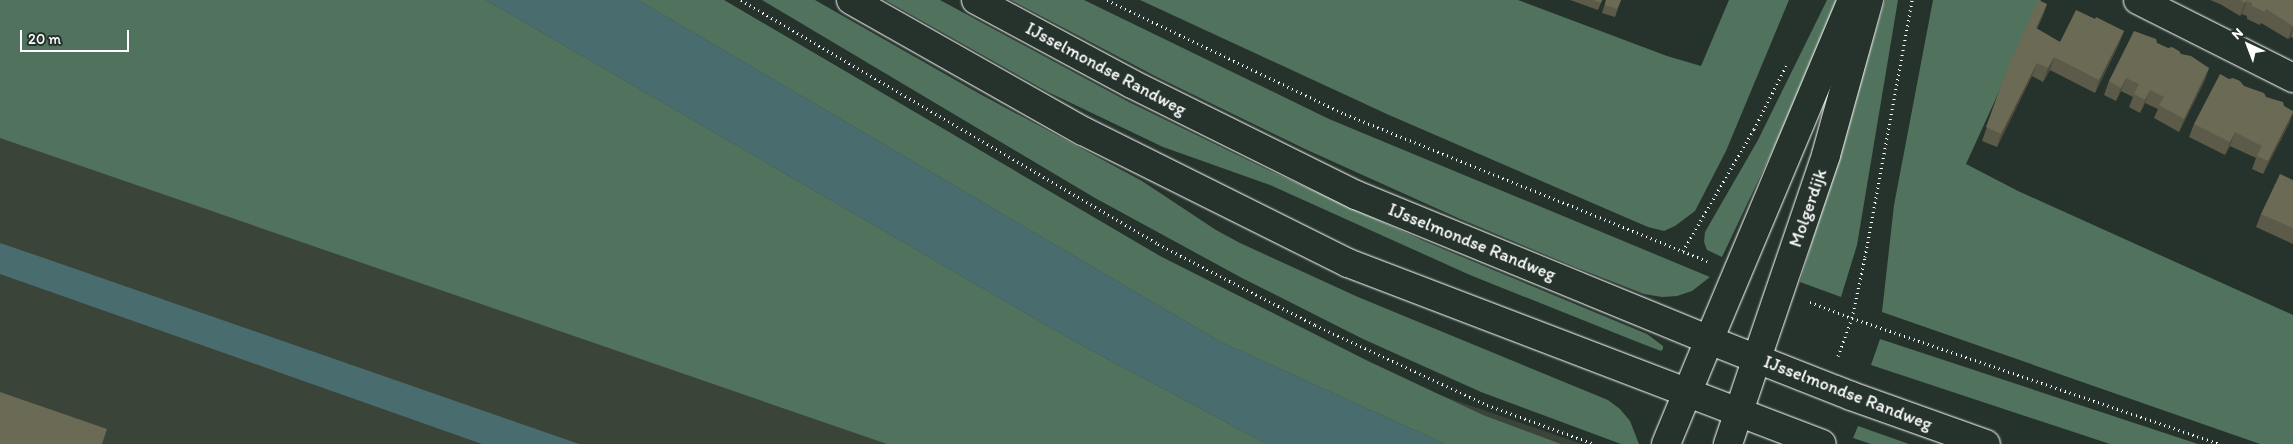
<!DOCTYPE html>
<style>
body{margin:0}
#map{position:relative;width:2293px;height:444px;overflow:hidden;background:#26332d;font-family:Itim,sans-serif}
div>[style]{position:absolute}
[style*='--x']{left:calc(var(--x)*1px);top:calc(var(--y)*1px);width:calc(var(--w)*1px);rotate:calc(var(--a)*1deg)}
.built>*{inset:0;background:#3b4439}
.green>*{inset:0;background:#51725c}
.water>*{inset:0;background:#496d6e}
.path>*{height:3px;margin-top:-1.5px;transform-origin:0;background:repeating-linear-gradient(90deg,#fff 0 1px,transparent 0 5px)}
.roads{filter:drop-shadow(0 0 1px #fff) drop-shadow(0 0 1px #fff)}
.street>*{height:28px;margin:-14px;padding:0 14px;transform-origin:14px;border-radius:14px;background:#26332d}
.secondary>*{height:28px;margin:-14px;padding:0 14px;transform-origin:14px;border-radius:14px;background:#26332d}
.wall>*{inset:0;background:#5c5b49}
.shaded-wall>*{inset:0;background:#4b4a3c}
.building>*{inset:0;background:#6b6a55}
span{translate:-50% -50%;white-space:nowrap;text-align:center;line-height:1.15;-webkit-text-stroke:5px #26332d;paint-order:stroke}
.street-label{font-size:18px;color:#fff}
.north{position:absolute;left:2223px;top:20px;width:50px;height:50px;-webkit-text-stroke:4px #26332d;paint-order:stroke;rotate:317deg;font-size:14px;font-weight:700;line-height:20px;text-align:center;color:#fff}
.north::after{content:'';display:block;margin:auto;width:18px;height:22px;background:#fff;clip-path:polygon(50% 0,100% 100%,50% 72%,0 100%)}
.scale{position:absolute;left:20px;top:30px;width:109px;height:22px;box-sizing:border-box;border:2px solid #fff;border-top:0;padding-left:6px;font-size:15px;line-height:18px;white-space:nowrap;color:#fff;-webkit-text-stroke:4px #26332d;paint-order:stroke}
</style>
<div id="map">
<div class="built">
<i style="clip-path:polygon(0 0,689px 0,1355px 366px,1582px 444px,0 444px)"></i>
</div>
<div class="green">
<i style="clip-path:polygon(0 0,486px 0,1072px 340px,1267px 444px,887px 444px,0 138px)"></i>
<i style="clip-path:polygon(638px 0,724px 0,1160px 256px,1368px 361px,1483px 415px,1561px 444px,1445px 444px,1219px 341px)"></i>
<i style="clip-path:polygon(762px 0,815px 0,980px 94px,1142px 181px,1216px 230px,1240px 243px,1358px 297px,1608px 400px,1620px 409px,1630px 421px,1639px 444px,1621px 444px,1481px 392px,1363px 339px,1242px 278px,1095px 198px)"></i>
<i style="clip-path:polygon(885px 0,940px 0,1127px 101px,1264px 168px,1424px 241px,1647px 334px,1663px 346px,1663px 349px,1661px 351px,1635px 341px,1470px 275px,1270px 185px,1163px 147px,1048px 92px)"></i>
<i style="clip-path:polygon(1011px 0,1084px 0,1329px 119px,1710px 277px,1692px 291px,1677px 296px,1662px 297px,1644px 294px,1575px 267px,1458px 218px,1305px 149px,1157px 77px)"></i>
<i style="clip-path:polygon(1140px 0,1518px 0,1667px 56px,1701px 66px,1729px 0,1789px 0,1726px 151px,1695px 211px,1675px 226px,1664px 231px,1648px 227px,1389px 115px)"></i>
<i style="clip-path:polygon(1827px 0,1844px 0,1722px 257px,1707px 250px,1704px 242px,1705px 232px,1758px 140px)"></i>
<i style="clip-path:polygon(1885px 0,1898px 0,1857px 245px,1841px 297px,1800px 282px)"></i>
<i style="clip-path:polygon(1933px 0,2041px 0,1966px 164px,2018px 191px,2293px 315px,2293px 444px,2260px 444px,1882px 312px,1894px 205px)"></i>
<i style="clip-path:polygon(1880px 339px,2198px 444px,2110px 444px,1871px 365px)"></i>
<i style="clip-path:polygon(1858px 426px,1909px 444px,1871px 444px,1853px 438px)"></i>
</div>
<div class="water">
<i style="clip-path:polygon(486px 0,638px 0,1219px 341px,1445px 444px,1267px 444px,1072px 340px)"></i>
<i style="clip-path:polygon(0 243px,44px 258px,579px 444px,482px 444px,0 274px)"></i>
</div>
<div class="path">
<i style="--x:741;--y:0;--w:483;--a:30.3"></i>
<i style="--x:1158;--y:244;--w:177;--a:27.3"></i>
<i style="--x:1315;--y:325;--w:190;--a:24.9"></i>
<i style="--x:1487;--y:405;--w:114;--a:20"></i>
<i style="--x:1107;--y:0;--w:264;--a:25.6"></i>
<i style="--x:1345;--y:114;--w:391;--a:22.1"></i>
<i style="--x:1683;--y:251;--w:141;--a:-59.8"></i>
<i style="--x:1754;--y:129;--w:71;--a:-63.1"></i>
<i style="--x:1810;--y:302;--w:45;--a:20.9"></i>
<i style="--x:1852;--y:318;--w:388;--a:18.9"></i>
<i style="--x:1838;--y:356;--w:40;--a:-69.8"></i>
<i style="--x:1852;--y:318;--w:62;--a:-78"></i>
<i style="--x:1865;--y:257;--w:261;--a:-79.6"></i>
</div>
<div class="roads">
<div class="street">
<i style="--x:2138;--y:0;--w:174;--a:26.7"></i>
<i style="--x:1709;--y:340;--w:369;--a:-67.2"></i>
<i style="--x:1757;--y:358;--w:214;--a:-71.2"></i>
<i style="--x:1826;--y:155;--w:161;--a:-74.5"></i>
</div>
<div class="secondary">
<i style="--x:851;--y:0;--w:266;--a:29.5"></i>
<i style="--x:1083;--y:131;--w:296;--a:26.5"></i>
<i style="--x:1348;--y:263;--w:507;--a:20.9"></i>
<i style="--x:976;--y:0;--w:177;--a:28.3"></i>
<i style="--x:1132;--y:84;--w:250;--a:26.4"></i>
<i style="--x:1356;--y:195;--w:382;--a:22.3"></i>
<i style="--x:1709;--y:340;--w:153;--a:21.5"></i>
<i style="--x:1851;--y:396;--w:143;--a:19.6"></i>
<i style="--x:1666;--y:444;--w:113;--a:-67.5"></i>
<i style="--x:1728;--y:444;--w:91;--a:-71.4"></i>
</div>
</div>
<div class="wall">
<i style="clip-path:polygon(1570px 0,1602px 0,1598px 10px)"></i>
<i style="clip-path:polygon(1606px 0,1621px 0,1615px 17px,1602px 13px)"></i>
<i style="clip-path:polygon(2210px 0,2293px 0,2293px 38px,2291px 37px,2288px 39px,2261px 23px,2260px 25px,2247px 19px,2247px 16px,2242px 14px,2240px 16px,2220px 4px)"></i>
<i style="clip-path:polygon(2047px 4px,2042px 18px,2037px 29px,2060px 42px,2095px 19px,2124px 31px,2119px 44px,2095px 93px,2050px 70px,2043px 82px,2032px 76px,1997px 147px,1982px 141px,2008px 67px)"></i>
<i style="clip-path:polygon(2157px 43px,2209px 68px,2204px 82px,2179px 132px,2154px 118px,2158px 109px,2145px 103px,2140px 113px,2129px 107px,2133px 97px,2121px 91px,2116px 101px,2104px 95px,2109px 81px)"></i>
<i style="clip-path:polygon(2244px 86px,2284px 106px,2293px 113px,2289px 124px,2263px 174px,2252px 169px,2256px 158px,2230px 146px,2225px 155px,2189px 137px,2194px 124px)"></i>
<i style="clip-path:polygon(2293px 180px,2293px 244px,2256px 227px,2261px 214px)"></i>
</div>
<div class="shaded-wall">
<i style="clip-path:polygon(2247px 1px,2242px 14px,2240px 16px,2245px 3px)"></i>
<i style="clip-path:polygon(2047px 4px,2042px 18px,2031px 41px,2036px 28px)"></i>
<i style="clip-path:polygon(2293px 26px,2293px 30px,2291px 37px,2288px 39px)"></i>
<i style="clip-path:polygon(2124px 31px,2119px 44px,2095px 93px,2099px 80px)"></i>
<i style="clip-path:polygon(2054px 57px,2050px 70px,2043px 82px,2048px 68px)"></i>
<i style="clip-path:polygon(2037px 63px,2032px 76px,1997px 147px,2001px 134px)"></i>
<i style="clip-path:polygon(2209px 68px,2204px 82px,2179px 132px,2184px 119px)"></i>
<i style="clip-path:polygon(2126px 78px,2121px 91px,2116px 101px,2121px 88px)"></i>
<i style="clip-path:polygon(2150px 90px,2145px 103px,2140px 113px,2145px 100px)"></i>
<i style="clip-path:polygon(2293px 112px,2289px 124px,2263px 174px,2268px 161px)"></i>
<i style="clip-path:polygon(2235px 132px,2230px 146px,2225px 155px,2230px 142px)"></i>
</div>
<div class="building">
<i style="clip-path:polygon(1593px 0,1602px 0,1601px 3px)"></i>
<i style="clip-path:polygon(1606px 0,1621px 0,1617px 9px,1605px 5px)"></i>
<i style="clip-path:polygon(2038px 0,2047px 4px,2036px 28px,2060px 42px,2076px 10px,2095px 19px,2096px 17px,2124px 31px,2099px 80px,2054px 57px,2048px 68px,2037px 63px,2001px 134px,1986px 127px,2008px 67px)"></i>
<i style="clip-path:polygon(2240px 0,2293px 0,2293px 26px,2266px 9px,2265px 12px,2252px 6px,2252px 3px,2247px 1px,2245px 3px)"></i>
<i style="clip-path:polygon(2134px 31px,2156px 39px,2157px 43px,2168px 48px,2172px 47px,2179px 51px,2181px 54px,2191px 56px,2209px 68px,2184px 119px,2159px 105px,2164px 97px,2150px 90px,2145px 100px,2134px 94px,2139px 84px,2126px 78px,2121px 88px,2109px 81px)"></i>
<i style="clip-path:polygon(2220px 74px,2229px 79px,2233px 78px,2240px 81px,2244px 86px,2264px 93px,2266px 97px,2283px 102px,2284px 106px,2293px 111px,2293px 112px,2268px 161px,2257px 156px,2262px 146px,2248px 139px,2235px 132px,2230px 142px,2194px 124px)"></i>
<i style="clip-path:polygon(2280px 174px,2293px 180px,2293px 228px,2261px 214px)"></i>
<i style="clip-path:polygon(0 392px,107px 429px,102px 444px,0 444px)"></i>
</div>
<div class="street-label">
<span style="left:1106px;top:69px;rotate:28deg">IJsselmondse Randweg</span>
<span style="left:1808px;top:208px;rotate:-71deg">Molgerdijk</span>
<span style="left:1472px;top:242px;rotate:22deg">IJsselmondse Randweg</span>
<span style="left:1848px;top:393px;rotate:21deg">IJsselmondse Randweg</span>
</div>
<div class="north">N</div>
<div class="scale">20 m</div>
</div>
